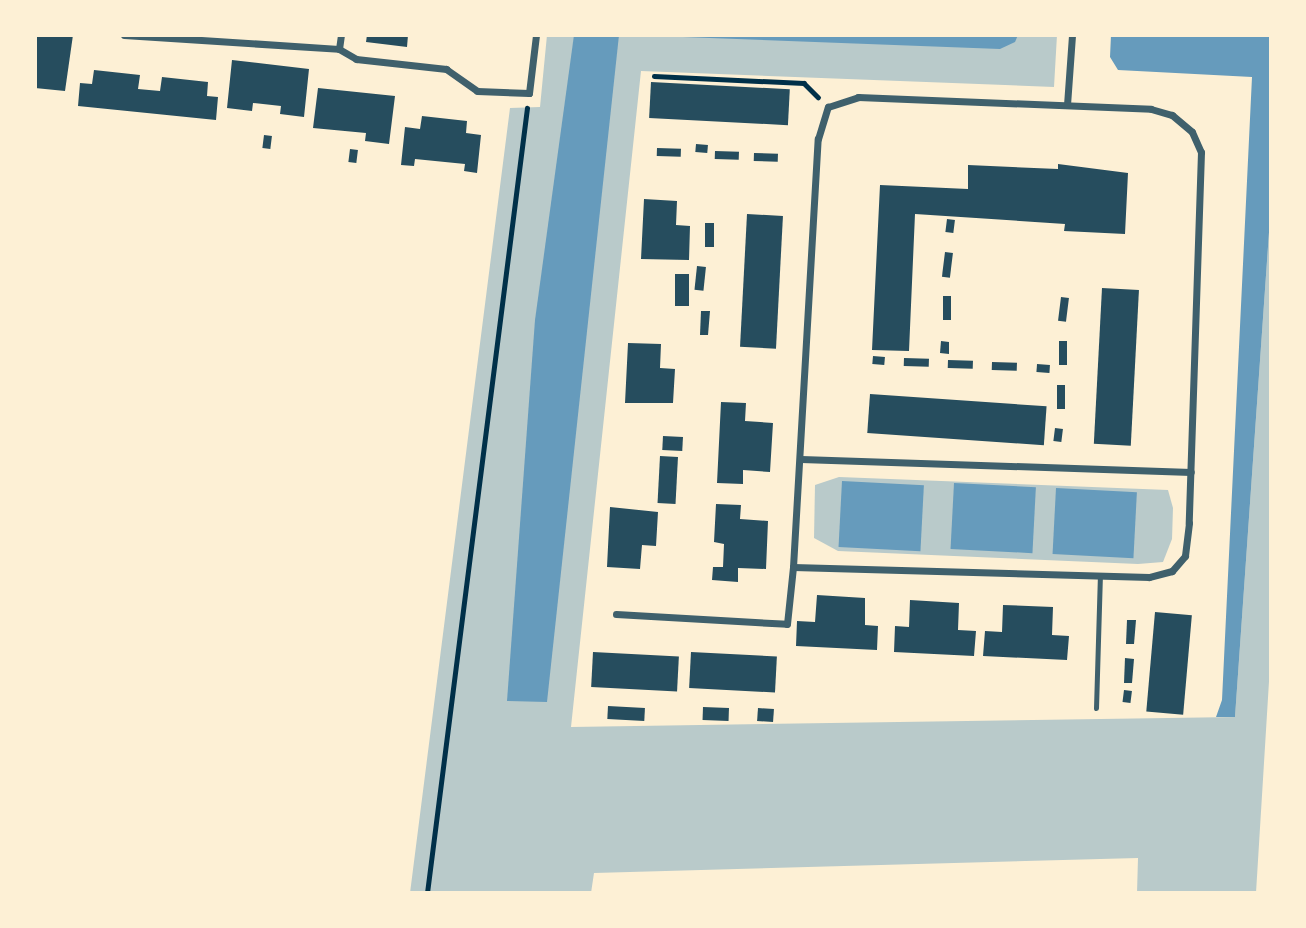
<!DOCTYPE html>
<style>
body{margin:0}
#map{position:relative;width:1306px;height:928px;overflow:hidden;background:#fdf0d5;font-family:"Public Sans",sans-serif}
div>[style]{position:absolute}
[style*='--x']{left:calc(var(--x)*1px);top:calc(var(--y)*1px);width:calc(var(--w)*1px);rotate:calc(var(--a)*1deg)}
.green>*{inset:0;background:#b9caca}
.water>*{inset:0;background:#669bbc;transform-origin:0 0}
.building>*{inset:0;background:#264d5e;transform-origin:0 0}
.path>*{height:4.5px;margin:-2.25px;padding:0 2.25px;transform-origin:2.25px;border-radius:2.25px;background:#003049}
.service>*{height:5px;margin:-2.5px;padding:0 2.5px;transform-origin:2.5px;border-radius:2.5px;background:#3f606c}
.minor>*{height:7px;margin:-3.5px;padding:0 3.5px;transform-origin:3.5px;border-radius:3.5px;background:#3f606c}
span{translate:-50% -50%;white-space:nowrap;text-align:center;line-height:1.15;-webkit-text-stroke:5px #fdf0d5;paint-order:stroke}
.frame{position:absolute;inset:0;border:37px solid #fdf0d5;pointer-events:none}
</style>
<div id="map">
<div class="green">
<i style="clip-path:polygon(547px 35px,1057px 35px,1054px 87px,641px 71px,571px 727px,1235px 717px,1271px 204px,1271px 649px,1256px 893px,1137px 893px,1138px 858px,594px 873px,591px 893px,410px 893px,510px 108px,540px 107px)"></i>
<i style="clip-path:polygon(839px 477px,1168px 490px,1173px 508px,1172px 539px,1163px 562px,1138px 564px,838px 551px,814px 538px,815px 485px)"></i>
</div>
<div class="water">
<i style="clip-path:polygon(574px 35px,619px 35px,547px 702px,507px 701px,535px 320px)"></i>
<i style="clip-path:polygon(629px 35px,1018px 35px,1015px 42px,1000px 49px)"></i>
<i style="clip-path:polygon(1111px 35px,1271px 35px,1271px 204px,1235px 717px,1216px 717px,1222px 700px,1252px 77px,1118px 70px,1110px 57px)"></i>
<i style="left:842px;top:481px;width:82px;height:66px;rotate:3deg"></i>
<i style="left:954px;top:483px;width:82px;height:66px;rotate:3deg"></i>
<i style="left:1056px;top:488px;width:81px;height:66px;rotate:3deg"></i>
</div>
<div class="building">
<i style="clip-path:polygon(36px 35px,73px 35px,65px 91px,35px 88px)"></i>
<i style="clip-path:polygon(367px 35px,408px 35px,407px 47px,366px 42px)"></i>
<i style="clip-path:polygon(232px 60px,309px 69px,304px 117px,280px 114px,281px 106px,253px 103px,252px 111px,227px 108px)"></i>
<i style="clip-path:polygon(94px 70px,140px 75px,138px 89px,160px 91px,162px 77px,208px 82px,207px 96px,218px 97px,216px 120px,78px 106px,80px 83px,92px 84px)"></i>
<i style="left:651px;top:82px;width:139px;height:36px;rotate:3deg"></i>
<i style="clip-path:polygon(318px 88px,395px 96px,389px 144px,365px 141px,366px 133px,313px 128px)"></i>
<i style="clip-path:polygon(422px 116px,467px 121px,466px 133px,481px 135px,477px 173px,464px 171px,465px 164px,415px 159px,414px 166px,401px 165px,405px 127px,420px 129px)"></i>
<i style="left:264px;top:135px;width:8px;height:13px;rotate:7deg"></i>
<i style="left:696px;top:144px;width:12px;height:8px;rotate:5deg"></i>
<i style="left:657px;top:148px;width:24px;height:8px;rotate:2deg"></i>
<i style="left:350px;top:149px;width:8px;height:13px;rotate:7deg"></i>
<i style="left:715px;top:151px;width:24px;height:8px;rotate:2deg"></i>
<i style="left:754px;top:153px;width:24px;height:8px;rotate:2deg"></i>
<i style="clip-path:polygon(1058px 164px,1128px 173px,1125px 234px,1064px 231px,1065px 224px,915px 214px,909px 351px,872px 350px,880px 185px,968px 189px,968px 165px,1058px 169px)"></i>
<i style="clip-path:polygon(644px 199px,677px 201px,676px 225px,690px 226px,689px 260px,641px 259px)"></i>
<i style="left:747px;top:214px;width:36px;height:133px;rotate:3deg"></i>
<i style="left:947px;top:219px;width:8px;height:13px;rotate:7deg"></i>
<i style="left:705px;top:223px;width:9px;height:24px"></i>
<i style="left:945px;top:252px;width:8px;height:25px;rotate:7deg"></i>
<i style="left:697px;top:266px;width:9px;height:24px;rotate:6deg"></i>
<i style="left:675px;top:274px;width:14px;height:32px"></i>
<i style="left:1102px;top:288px;width:37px;height:156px;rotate:3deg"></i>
<i style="left:943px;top:296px;width:8px;height:24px"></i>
<i style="left:1061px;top:297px;width:8px;height:24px;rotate:7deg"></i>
<i style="clip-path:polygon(701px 311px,710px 311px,708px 335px,700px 335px)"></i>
<i style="clip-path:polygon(941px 341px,949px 342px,949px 354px,940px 353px)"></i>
<i style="left:1059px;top:341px;width:8px;height:24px"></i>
<i style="clip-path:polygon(628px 343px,661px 344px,660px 368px,675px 369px,673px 403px,625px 403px)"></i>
<i style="left:873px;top:356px;width:12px;height:8px;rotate:5deg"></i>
<i style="left:904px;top:358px;width:25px;height:8px;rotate:2deg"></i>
<i style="left:948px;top:360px;width:25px;height:8px;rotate:2deg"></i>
<i style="left:992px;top:362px;width:25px;height:8px;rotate:2deg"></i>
<i style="left:1037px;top:364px;width:13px;height:8px;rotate:4deg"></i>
<i style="left:1057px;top:385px;width:8px;height:24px"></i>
<i style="left:870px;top:394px;width:177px;height:39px;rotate:4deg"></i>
<i style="clip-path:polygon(721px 402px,746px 403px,745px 421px,773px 423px,770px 472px,743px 470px,743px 484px,717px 483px)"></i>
<i style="left:1055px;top:428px;width:8px;height:13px;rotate:7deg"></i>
<i style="left:663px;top:436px;width:20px;height:14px;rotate:3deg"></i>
<i style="left:660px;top:456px;width:18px;height:47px;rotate:3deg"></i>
<i style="clip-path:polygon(716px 504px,741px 505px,740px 519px,768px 521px,766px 569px,738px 568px,738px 582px,712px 580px,713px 567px,723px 567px,724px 544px,714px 542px)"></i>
<i style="clip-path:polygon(610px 507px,658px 512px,656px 546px,642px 545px,640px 569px,607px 567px)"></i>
<i style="clip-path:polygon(817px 595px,865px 598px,865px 625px,878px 626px,877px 650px,796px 646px,797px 621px,815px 622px)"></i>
<i style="clip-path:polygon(910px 600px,959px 603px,958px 630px,976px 631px,974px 656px,894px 652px,895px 626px,909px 627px)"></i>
<i style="clip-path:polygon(1003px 605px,1053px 607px,1052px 635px,1069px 636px,1067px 660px,983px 656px,985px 631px,1002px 632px)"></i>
<i style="left:1155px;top:612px;width:37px;height:100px;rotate:5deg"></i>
<i style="clip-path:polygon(1127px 620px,1136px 620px,1134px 644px,1126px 644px)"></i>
<i style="left:593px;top:652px;width:86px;height:35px;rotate:3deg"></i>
<i style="left:691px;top:652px;width:86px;height:36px;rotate:3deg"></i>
<i style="clip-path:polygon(1125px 658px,1134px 659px,1132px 683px,1124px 683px)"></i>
<i style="left:1124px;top:690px;width:8px;height:12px;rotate:7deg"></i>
<i style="left:608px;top:706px;width:37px;height:13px;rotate:3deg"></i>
<i style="left:703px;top:707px;width:26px;height:13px;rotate:2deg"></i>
<i style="left:758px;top:708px;width:16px;height:13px;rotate:4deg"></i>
</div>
<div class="path">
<i style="--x:654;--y:76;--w:150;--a:2.7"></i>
<i style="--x:804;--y:83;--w:20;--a:45"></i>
<i style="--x:427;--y:893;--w:791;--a:-82.74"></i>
</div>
<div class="service">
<i style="--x:1096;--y:708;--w:132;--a:-88.3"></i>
</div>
<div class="minor">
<i style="--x:124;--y:35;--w:215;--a:3.7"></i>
<i style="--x:339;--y:49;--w:20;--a:30"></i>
<i style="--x:356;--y:59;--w:91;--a:6.3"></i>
<i style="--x:446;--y:69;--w:38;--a:35"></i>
<i style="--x:477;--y:91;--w:52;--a:2.2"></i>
<i style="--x:529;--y:93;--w:58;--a:-83.1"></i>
<i style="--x:339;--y:49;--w:14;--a:-82"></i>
<i style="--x:858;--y:97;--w:293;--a:2.3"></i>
<i style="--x:1151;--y:109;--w:22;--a:16"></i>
<i style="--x:1172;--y:115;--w:26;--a:40"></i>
<i style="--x:1192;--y:132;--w:22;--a:66"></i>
<i style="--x:1201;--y:152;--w:371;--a:91.9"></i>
<i style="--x:1189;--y:523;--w:33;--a:97"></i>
<i style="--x:1185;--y:556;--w:20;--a:131"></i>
<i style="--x:1172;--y:571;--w:24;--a:165"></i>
<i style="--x:1149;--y:577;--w:356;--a:-178.4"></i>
<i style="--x:793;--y:567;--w:429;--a:-86.7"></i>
<i style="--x:818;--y:139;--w:34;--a:-73"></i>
<i style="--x:828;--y:107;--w:32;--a:-18"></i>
<i style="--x:1067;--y:105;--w:70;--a:-85.9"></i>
<i style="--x:801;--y:459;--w:390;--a:1.9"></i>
<i style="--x:616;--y:614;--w:171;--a:3.3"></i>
<i style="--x:787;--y:624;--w:57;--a:-84"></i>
</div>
<div class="frame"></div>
</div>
